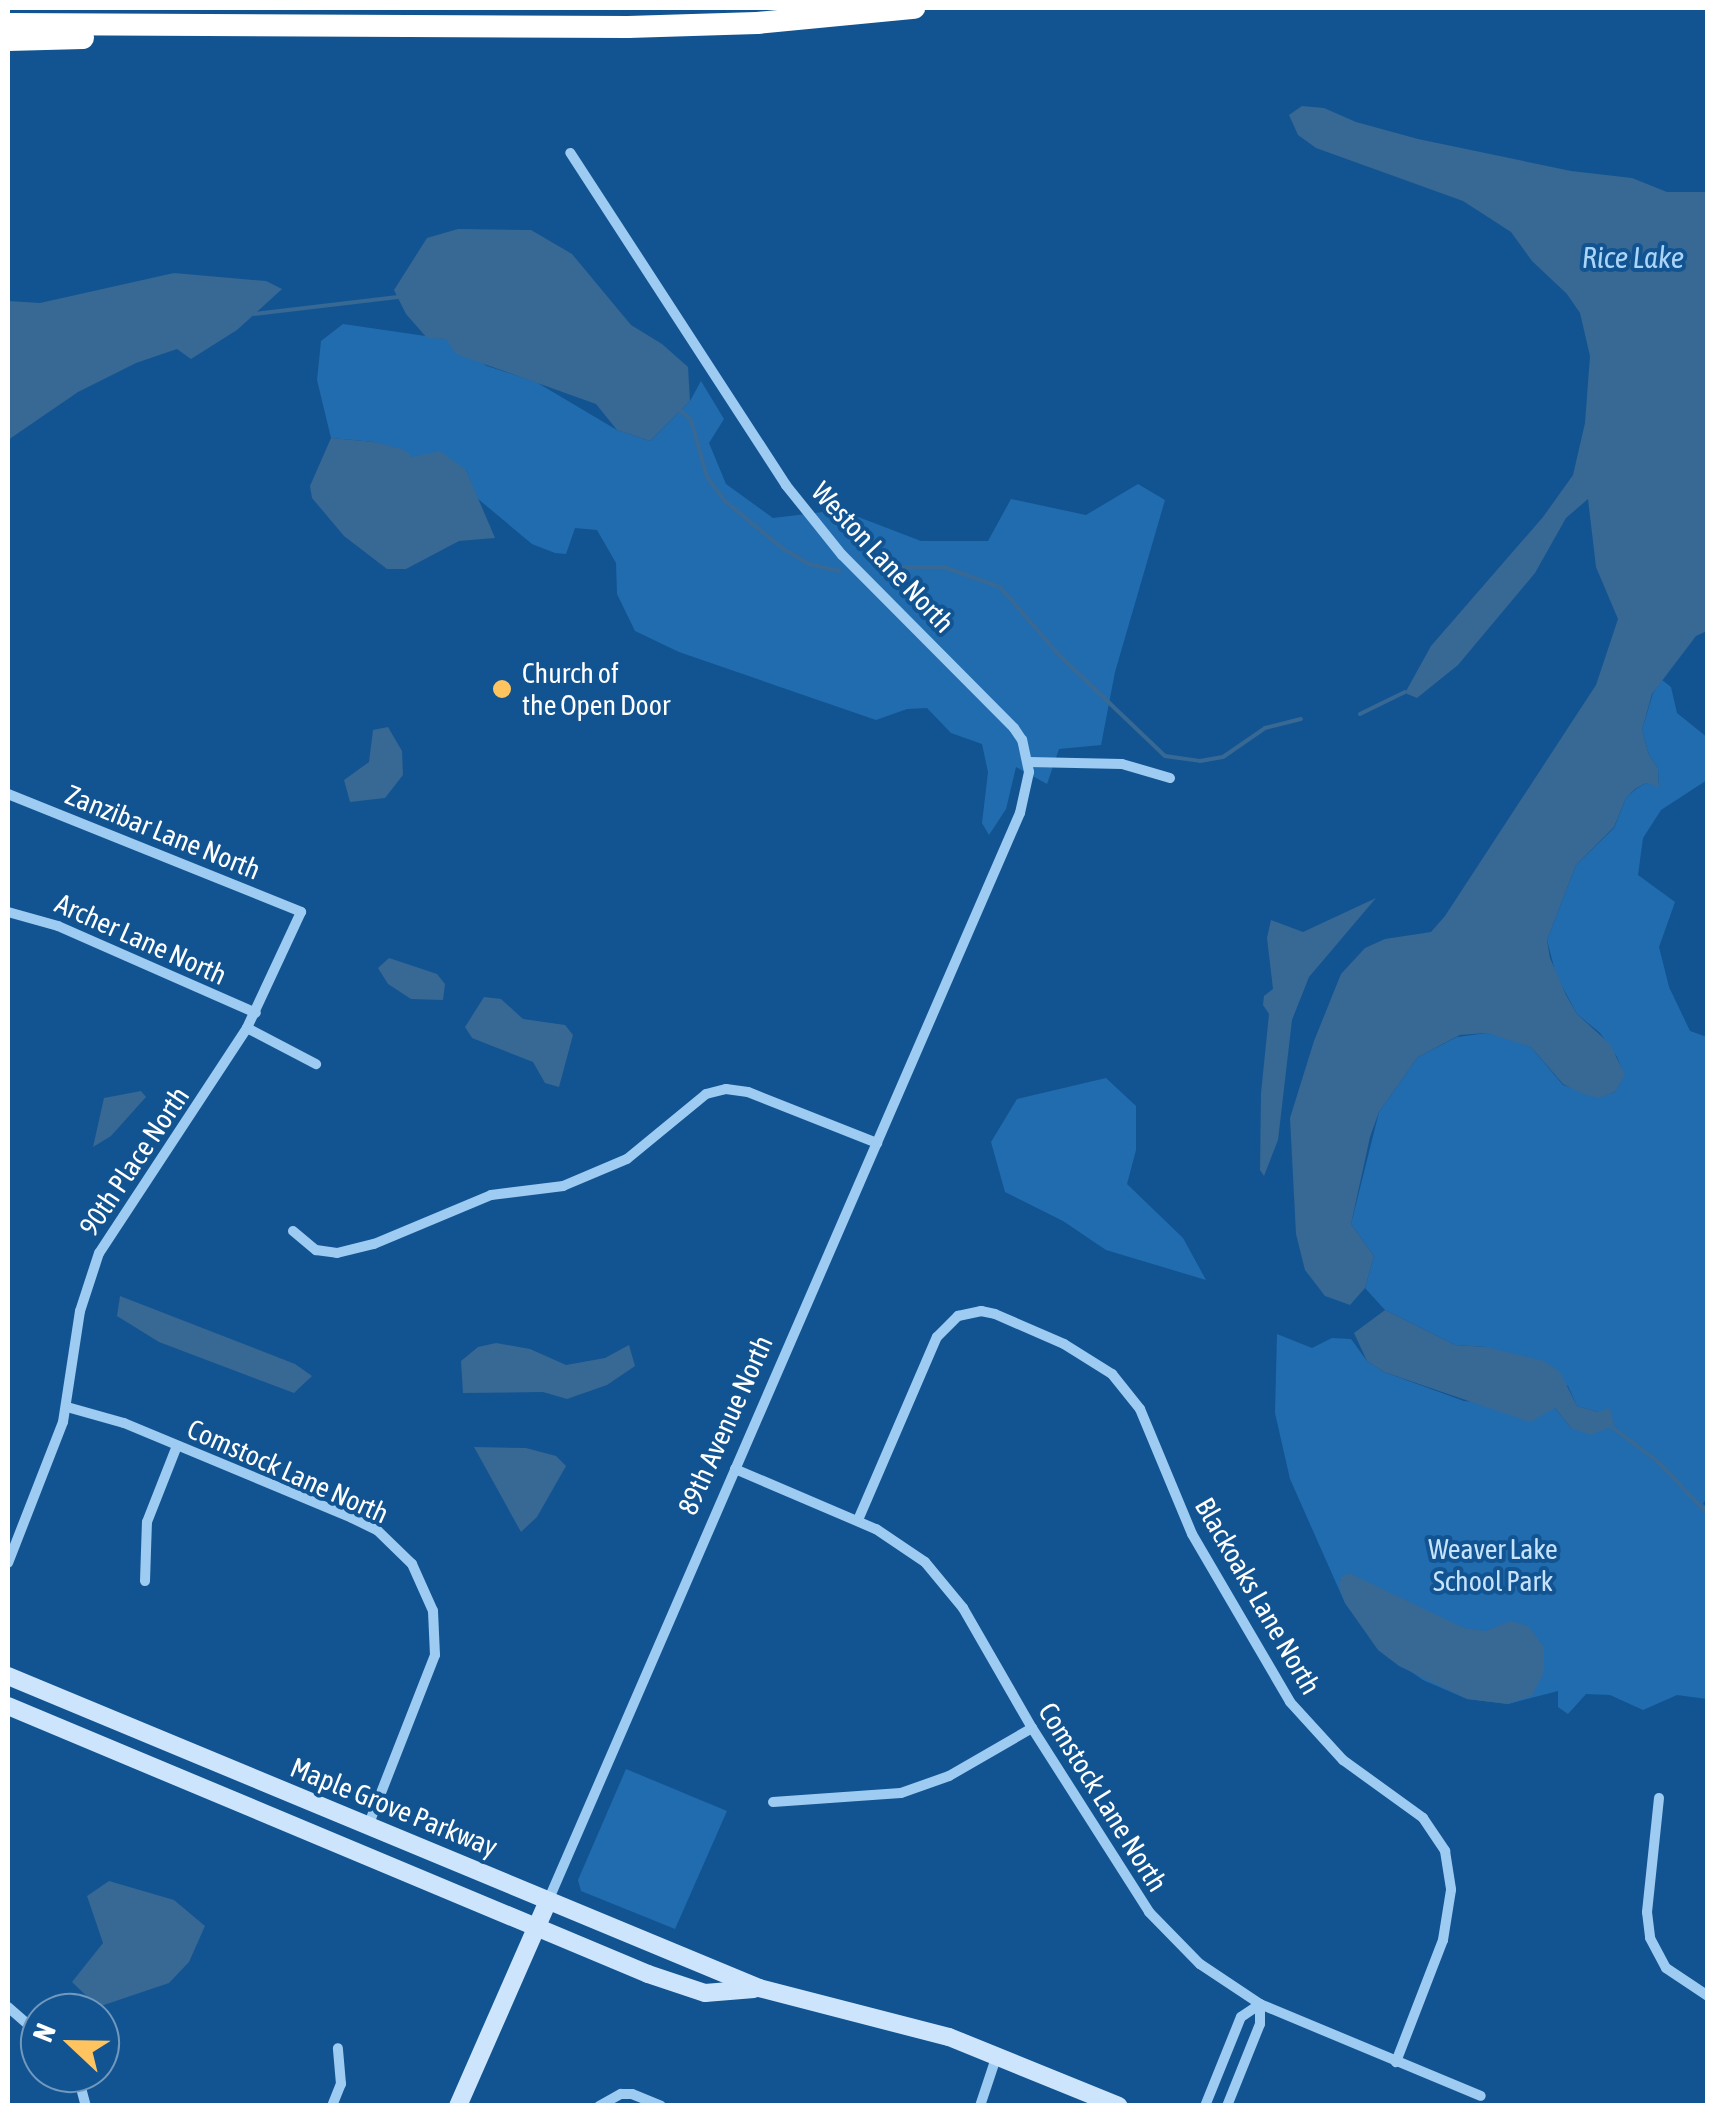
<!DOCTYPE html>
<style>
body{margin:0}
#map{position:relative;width:1715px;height:2113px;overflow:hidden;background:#125491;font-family:"Asap Condensed",sans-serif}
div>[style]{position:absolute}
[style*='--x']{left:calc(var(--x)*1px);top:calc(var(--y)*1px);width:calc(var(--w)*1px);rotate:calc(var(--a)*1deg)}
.green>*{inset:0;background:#216caf}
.water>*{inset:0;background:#386894}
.stream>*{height:4px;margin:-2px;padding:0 2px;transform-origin:2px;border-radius:2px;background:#386894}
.street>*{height:10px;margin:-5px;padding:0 5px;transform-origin:5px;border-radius:5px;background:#9ecbf2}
.secondary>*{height:18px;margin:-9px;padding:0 9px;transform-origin:9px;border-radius:9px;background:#cde5fc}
.highway>*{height:22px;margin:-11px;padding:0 11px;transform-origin:11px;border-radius:11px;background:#fff}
.dots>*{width:28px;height:28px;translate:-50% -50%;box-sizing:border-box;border:5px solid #125491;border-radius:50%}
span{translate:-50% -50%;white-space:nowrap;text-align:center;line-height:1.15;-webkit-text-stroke:8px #125491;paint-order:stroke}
.street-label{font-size:28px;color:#fff}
.poi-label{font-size:28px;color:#fff}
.left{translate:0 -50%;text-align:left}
.park-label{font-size:28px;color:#c6e3fd}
.water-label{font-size:30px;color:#aad5f9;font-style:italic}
.frame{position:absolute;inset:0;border:10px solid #fff;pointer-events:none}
.north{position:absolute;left:20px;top:1993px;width:100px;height:100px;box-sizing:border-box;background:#125491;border:2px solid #7198bd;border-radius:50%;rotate:292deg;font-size:28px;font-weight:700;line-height:40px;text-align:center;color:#fff}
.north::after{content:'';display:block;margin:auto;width:35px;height:45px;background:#ffc460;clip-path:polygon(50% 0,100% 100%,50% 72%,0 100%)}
</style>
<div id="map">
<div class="green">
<i style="clip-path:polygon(343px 324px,446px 339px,487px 366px,536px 382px,617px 430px,650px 441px,690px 401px,701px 381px,724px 419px,709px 443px,726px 484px,773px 518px,840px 510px,921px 541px,988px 541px,1011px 499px,1086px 515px,1138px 484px,1165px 500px,1115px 672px,1101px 745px,1059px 749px,1047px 784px,1016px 767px,1006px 809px,989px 835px,982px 823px,988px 772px,982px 744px,951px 733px,927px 708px,907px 709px,876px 720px,679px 652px,635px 631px,617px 594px,616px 563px,597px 530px,575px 528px,566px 554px,555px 553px,532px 544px,477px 498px,466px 470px,412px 457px,374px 442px,331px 438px,317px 380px,321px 341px)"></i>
<i style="clip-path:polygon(1662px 680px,1671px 687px,1677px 713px,1708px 738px,1707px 780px,1661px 810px,1643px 838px,1638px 875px,1675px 902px,1659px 947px,1669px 987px,1690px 1031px,1707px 1037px,1708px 1496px,1703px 1504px,1708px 1507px,1707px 1699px,1677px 1695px,1643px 1710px,1610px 1695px,1586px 1694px,1568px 1714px,1558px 1707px,1558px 1691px,1508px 1704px,1467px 1699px,1423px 1680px,1379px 1650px,1345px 1603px,1290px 1479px,1275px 1413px,1277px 1334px,1312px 1348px,1332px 1338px,1351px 1339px,1367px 1361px,1384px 1372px,1464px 1401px,1554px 1407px,1571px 1428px,1598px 1412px,1577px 1406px,1568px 1386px,1486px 1347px,1455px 1345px,1385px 1310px,1365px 1288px,1374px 1256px,1351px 1224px,1379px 1112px,1418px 1057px,1457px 1037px,1487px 1033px,1508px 1038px,1531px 1047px,1563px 1085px,1599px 1097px,1615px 1092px,1624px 1075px,1617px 1057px,1600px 1033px,1577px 1014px,1556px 975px,1547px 940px,1576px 865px,1614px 828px,1626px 798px,1636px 789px,1646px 783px,1659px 786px,1658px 768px,1649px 755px,1642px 730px,1653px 693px)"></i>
<i style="clip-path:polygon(1106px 1078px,1136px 1106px,1136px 1150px,1127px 1184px,1183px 1238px,1206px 1280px,1106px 1250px,1063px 1221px,1005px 1192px,991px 1142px,1017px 1099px)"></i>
<i style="clip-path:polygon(626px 1769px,727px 1811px,675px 1929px,581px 1891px,578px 1880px)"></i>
</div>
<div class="water">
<i style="clip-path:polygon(1302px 106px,1324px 108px,1356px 122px,1418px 139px,1571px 171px,1632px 178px,1667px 192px,1708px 192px,1707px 631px,1696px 636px,1652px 694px,1642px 730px,1649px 755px,1658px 768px,1659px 787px,1646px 783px,1635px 789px,1626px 798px,1614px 827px,1576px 865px,1547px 940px,1550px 958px,1566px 995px,1577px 1014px,1610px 1044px,1625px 1075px,1615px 1092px,1599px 1098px,1583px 1094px,1563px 1084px,1531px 1047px,1487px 1033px,1460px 1035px,1418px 1057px,1379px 1112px,1370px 1137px,1351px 1224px,1374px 1256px,1365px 1288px,1350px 1305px,1325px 1296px,1305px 1270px,1296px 1234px,1290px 1118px,1314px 1041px,1341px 974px,1365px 948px,1385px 939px,1431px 932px,1445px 916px,1596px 685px,1618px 619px,1596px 567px,1588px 499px,1566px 518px,1535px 573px,1458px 665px,1417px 698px,1405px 693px,1431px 646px,1543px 517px,1573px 475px,1585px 423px,1590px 356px,1580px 313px,1567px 294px,1532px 261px,1511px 232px,1463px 201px,1316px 148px,1298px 135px,1289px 115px)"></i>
<i style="clip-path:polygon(458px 229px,531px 230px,572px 254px,631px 325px,662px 344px,688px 367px,690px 401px,650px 441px,617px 430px,596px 404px,456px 354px,446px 339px,427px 338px,406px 314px,394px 290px,427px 238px)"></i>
<i style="clip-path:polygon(174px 273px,266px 281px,282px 289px,237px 330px,191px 359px,177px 349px,136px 363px,78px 392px,8px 440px,8px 301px,40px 303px)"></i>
<i style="clip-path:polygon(331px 438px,374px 442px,405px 450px,412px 457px,440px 451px,466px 470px,495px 538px,459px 541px,406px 569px,387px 569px,344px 536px,312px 498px,310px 486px)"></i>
<i style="clip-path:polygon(388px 727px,402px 751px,403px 775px,385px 798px,350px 802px,344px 780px,369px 762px,373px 730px)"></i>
<i style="clip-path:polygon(1376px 898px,1309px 977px,1292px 1020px,1278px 1140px,1264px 1176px,1260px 1170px,1261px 1093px,1269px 1014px,1263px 1005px,1264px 996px,1273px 989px,1267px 938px,1271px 920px,1303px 932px)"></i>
<i style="clip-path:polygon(389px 958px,437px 974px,445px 984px,443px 1000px,411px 999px,388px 984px,378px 968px)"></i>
<i style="clip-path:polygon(484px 997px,501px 999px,523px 1019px,565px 1025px,573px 1035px,559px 1087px,545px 1083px,533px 1062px,472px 1038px,465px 1027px)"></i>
<i style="clip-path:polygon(141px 1091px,146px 1097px,111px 1136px,93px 1147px,104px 1098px)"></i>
<i style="clip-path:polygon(120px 1296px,295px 1364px,312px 1376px,294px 1393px,159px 1342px,117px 1316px)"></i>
<i style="clip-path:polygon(1385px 1310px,1455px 1345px,1486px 1347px,1544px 1361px,1560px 1372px,1577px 1406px,1598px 1412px,1610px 1408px,1614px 1426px,1590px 1435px,1571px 1428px,1555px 1408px,1530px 1422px,1384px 1372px,1367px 1361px,1354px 1333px)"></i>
<i style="clip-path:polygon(496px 1343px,530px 1349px,566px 1365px,605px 1358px,629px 1345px,635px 1366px,607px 1385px,567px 1399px,543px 1392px,463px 1393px,461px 1361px,478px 1347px)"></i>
<i style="clip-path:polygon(474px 1447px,526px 1448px,556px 1456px,566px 1466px,537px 1517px,521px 1532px)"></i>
<i style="clip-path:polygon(1349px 1573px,1464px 1628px,1486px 1631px,1510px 1621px,1528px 1626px,1544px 1647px,1544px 1672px,1532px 1696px,1508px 1704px,1467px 1699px,1399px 1666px,1378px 1650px,1345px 1603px,1339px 1587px,1341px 1577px)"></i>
<i style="clip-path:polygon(109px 1881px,174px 1900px,205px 1926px,189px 1962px,169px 1983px,98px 2007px,72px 1982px,103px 1943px,87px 1896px)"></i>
</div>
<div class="stream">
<i style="--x:254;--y:314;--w:145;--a:-6.7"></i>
<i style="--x:677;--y:407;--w:19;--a:43"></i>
<i style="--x:691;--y:420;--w:59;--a:74.3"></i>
<i style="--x:707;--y:477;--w:30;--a:53"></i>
<i style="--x:725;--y:501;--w:74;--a:39.5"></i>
<i style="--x:782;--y:548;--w:31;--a:31"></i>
<i style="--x:809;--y:564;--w:31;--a:13"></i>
<i style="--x:903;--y:567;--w:41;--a:0"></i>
<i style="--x:944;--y:567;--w:59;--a:19.7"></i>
<i style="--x:1000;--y:587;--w:90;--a:49.1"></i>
<i style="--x:1059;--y:655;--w:146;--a:43.6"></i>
<i style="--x:1165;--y:756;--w:35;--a:8"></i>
<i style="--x:1200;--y:761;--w:23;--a:-10"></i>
<i style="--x:1223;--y:757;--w:51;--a:-34.6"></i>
<i style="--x:1265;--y:728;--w:37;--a:-14"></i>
<i style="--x:1360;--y:714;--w:50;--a:-26.1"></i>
<i style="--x:1612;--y:1427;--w:56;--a:37.1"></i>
<i style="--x:1657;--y:1461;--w:74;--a:46.1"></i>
</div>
<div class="street">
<i style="--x:1029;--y:762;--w:93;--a:1.2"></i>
<i style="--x:1122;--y:764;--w:50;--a:16.3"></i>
<i style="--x:8;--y:794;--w:316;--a:21.9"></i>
<i style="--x:301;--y:912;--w:128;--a:115"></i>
<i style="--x:247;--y:1028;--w:269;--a:123.3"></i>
<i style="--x:99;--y:1253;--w:61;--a:108.1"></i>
<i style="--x:80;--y:1311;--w:112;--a:98.7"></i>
<i style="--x:63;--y:1422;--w:151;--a:111.3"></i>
<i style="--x:8;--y:912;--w:52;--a:15.6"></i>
<i style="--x:58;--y:926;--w:216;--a:23.7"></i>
<i style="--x:247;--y:1028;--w:78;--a:27.6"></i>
<i style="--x:293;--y:1231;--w:30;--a:40"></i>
<i style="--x:316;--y:1250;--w:21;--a:8"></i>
<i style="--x:337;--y:1253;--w:38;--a:-14"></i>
<i style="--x:374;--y:1244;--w:127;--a:-22.7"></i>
<i style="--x:491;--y:1195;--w:73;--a:-7.1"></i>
<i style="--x:563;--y:1186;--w:69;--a:-22.9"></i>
<i style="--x:627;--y:1159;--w:102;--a:-39.4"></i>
<i style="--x:706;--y:1094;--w:21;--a:-14"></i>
<i style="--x:726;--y:1089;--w:22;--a:8"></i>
<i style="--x:748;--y:1092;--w:139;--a:21.6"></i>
<i style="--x:67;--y:1407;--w:59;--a:15.7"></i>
<i style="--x:124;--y:1423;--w:247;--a:22.6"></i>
<i style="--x:352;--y:1518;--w:28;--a:26"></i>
<i style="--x:377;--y:1530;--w:49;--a:44.2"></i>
<i style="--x:412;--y:1564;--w:51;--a:65.9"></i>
<i style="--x:433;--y:1611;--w:44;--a:87.4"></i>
<i style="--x:435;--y:1655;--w:184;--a:111.4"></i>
<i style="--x:735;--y:1469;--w:153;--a:23.1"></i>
<i style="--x:876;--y:1529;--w:59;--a:34"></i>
<i style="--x:925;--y:1562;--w:60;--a:50.4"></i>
<i style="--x:963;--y:1608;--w:138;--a:60.1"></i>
<i style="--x:1032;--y:1728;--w:218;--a:57.5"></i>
<i style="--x:1149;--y:1912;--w:73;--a:45.6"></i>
<i style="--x:1200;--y:1964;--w:72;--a:33.7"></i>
<i style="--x:1260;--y:2004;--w:239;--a:22.6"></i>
<i style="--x:858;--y:1520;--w:199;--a:-66.7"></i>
<i style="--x:937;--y:1337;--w:30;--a:-45"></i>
<i style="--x:958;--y:1316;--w:24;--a:-12"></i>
<i style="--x:981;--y:1311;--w:14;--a:12"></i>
<i style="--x:995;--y:1314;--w:75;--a:23.5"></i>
<i style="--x:1064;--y:1344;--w:57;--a:32"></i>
<i style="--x:1112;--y:1374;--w:45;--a:51.3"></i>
<i style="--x:1140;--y:1409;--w:135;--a:67.4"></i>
<i style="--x:1192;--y:1534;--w:194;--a:59.7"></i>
<i style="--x:1290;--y:1702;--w:79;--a:47.6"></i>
<i style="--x:1343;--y:1760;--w:99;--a:35.9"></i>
<i style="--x:1423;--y:1818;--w:40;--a:56"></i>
<i style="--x:1445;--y:1851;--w:39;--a:81"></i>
<i style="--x:1451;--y:1890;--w:51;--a:99.1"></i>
<i style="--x:1443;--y:1940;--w:131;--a:111.1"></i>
<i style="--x:145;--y:1581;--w:59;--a:-88.1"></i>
<i style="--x:147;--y:1522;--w:82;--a:-68.5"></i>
<i style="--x:1659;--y:1798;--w:115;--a:96"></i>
<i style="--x:1647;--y:1912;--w:26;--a:83"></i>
<i style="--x:1650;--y:1938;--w:34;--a:62"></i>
<i style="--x:1666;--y:1968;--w:50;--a:33.7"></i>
<i style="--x:773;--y:1802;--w:128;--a:-4"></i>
<i style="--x:901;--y:1793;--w:51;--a:-19.5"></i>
<i style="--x:949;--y:1776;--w:96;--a:-30"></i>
<i style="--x:548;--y:1901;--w:1186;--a:-66.55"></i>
<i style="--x:1020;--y:813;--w:42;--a:-77.6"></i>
<i style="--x:1029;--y:772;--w:33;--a:-102"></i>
<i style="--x:1022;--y:740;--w:14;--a:-124"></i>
<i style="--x:1014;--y:728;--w:244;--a:-134.8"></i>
<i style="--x:842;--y:555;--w:90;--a:-128.7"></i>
<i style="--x:786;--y:485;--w:396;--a:-123"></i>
<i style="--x:8;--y:2007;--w:43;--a:41.2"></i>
<i style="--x:77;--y:2073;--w:34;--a:75"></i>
<i style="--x:332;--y:2106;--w:24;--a:-68"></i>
<i style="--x:341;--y:2084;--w:36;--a:-95"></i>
<i style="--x:599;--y:2106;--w:25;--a:-29"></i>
<i style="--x:621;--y:2094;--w:11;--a:0"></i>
<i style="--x:632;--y:2094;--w:31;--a:22"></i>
<i style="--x:980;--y:2106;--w:54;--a:-71.6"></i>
<i style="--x:1205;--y:2106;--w:96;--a:-68"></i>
<i style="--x:1241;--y:2017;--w:23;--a:-34"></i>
<i style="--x:1227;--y:2106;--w:88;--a:-68.1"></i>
<i style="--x:1260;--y:2024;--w:20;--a:-90"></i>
</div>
<div class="secondary">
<i style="--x:8;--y:1676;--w:813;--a:22.56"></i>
<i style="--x:759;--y:1988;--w:196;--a:14.5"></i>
<i style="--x:949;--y:2037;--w:183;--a:22.1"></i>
<i style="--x:8;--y:1706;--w:694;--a:22.72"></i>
<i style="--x:648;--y:1974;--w:60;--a:18.4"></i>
<i style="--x:705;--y:1993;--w:49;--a:-4.7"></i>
<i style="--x:458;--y:2106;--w:224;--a:-66.3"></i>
</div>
<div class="highway">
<i style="--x:8;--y:24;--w:620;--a:0.28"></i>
<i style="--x:628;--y:27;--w:129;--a:-1.8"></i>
<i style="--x:757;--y:23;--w:158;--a:-5.5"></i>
<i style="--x:8;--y:40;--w:75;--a:-1.5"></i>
</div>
<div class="dots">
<i style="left:502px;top:689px;background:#ffc460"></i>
</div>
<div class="street-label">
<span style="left:883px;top:557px;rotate:47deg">Weston Lane North</span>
<span style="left:163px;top:832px;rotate:22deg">Zanzibar Lane North</span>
<span style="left:141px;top:939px;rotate:24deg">Archer Lane North</span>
<span style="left:134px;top:1161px;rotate:-56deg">90th Place North</span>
<span style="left:725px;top:1425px;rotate:-66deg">89th Avenue North</span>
<span style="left:288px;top:1471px;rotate:24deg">Comstock Lane North</span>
<span style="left:1258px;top:1596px;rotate:60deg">Blackoaks Lane North</span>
<span style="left:1103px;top:1797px;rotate:58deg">Comstock Lane North</span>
<span style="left:394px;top:1807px;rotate:22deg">Maple Grove Parkway</span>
</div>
<div class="poi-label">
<span class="left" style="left:522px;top:689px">Church of<br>the Open Door</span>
</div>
<div class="park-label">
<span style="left:1493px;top:1565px">Weaver Lake<br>School Park</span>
</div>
<div class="water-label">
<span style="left:1633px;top:257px">Rice Lake</span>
</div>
<div class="frame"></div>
<div class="north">N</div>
</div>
